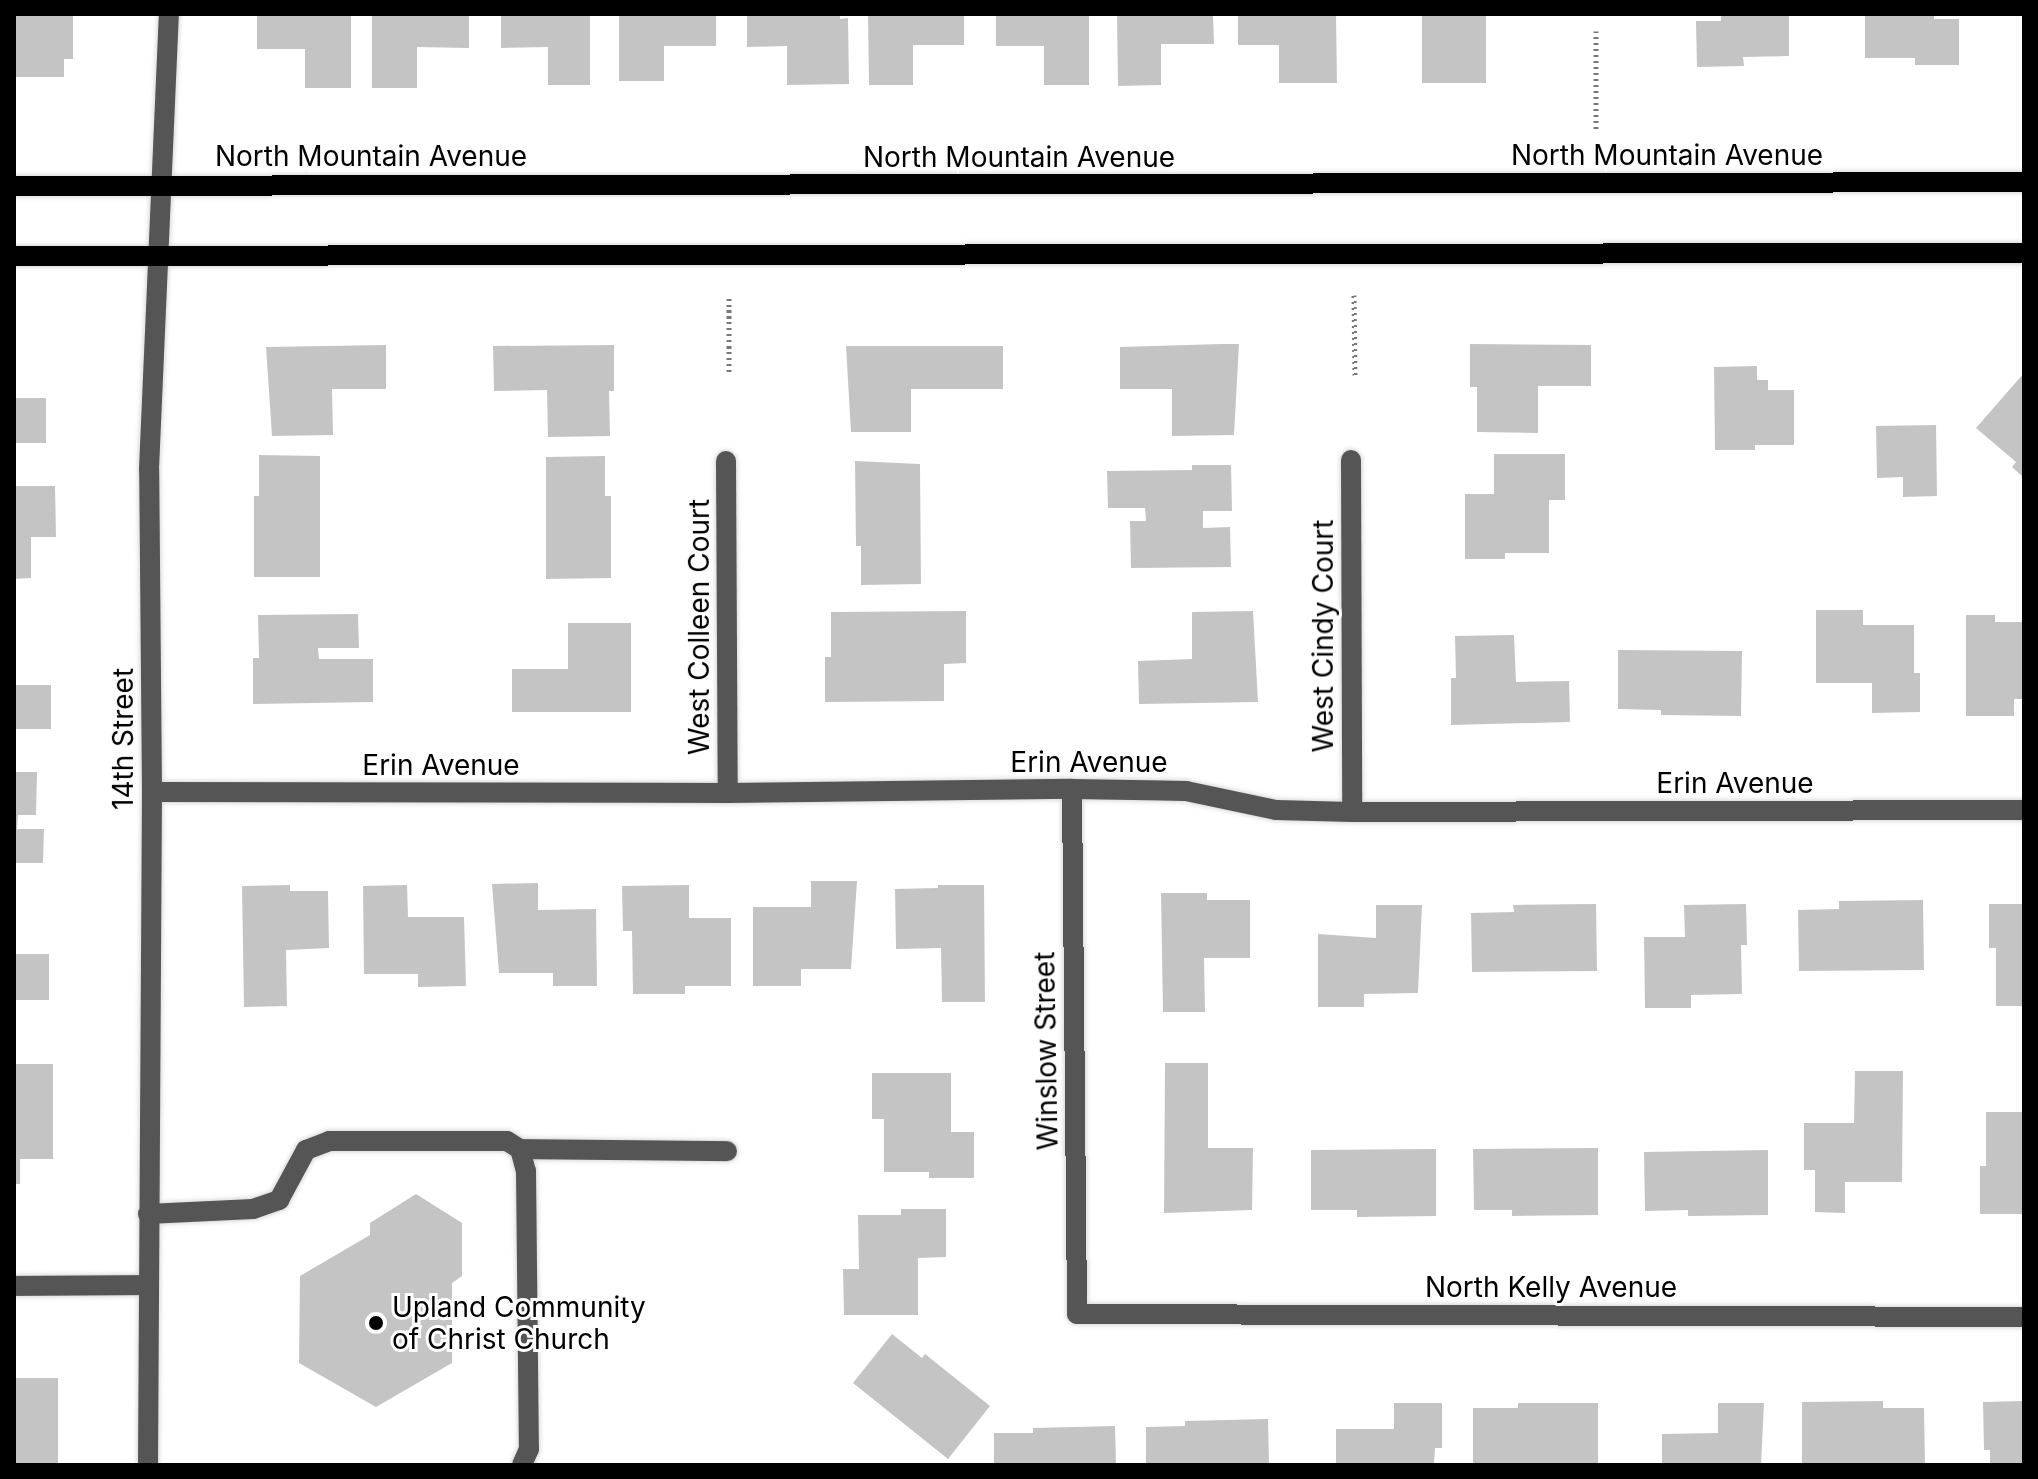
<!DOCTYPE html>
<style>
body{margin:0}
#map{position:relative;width:2038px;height:1479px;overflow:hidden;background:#fff;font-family:Inter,sans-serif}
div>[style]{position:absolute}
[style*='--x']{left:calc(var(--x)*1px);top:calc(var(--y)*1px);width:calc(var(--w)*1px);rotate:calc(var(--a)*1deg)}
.building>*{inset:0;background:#c4c4c4;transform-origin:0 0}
.path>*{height:5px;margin-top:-2.5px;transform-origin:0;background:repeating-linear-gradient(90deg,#777 0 2px,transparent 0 6px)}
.roads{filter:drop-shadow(0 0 2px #dbdbdb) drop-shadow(0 0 2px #dbdbdb)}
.minor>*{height:20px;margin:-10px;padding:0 10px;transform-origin:10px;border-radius:10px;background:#555}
.major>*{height:20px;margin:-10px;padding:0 10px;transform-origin:10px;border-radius:10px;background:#000}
.dots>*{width:22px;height:22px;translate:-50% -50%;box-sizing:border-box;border:4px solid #fff;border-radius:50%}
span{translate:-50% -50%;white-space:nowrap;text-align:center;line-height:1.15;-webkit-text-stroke:6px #fff;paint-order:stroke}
.street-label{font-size:28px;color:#000}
.poi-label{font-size:28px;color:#000}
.left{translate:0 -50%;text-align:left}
.frame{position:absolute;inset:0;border:16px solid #000;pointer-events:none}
</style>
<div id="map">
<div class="building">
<i style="clip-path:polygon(14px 14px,73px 14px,73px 59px,64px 59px,64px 77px,14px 77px)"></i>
<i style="clip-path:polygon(257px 14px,351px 14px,351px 88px,305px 88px,305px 49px,257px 49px)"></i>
<i style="clip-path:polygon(372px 14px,469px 14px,469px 48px,417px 47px,417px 88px,372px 88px)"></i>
<i style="clip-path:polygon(501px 14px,590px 14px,590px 85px,548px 85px,548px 47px,501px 48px)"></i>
<i style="clip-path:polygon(619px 14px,716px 14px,716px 46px,664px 46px,664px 81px,619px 81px)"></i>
<i style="clip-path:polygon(747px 14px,840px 14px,840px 19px,848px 18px,849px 84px,787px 85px,787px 46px,747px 47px)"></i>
<i style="clip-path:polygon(868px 14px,964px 14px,964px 45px,913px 45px,913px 85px,869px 85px)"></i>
<i style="clip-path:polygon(996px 14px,1089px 14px,1089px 85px,1044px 85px,1044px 46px,996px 46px)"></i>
<i style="clip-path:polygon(1117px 14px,1213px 14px,1214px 44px,1161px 44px,1161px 85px,1118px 86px)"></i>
<i style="clip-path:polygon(1238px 14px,1336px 14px,1337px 83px,1279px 83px,1279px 45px,1238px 45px)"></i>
<i style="left:1422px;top:14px;width:64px;height:69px"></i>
<i style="clip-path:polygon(1721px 14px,1789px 14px,1789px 56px,1743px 57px,1744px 66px,1697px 67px,1696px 21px,1721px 21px)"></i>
<i style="clip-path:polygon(1865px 14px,1934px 14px,1934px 19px,1959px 19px,1959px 65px,1915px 65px,1915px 58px,1865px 58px)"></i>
<i style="clip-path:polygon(1222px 344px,1239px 344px,1234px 435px,1172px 436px,1172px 389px,1120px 389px,1120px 347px)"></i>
<i style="clip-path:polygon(1470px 344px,1591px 345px,1591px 386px,1538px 386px,1538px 433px,1477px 432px,1477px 387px,1470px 387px)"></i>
<i style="clip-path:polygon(386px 345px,386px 389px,332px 389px,333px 435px,272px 436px,266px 347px)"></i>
<i style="clip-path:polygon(614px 345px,614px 391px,609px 391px,610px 436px,548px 437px,547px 390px,494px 391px,493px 346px)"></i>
<i style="clip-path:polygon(846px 346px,1003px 346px,1003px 389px,911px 389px,911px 432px,851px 432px)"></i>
<i style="clip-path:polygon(1757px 366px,1757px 380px,1768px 380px,1768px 390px,1794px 390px,1794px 445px,1755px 445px,1755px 450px,1715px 450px,1714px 367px)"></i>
<i style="clip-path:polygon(2024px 373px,2024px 478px,2012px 467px,2016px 462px,1976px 428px)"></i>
<i style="left:14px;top:398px;width:32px;height:45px"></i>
<i style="clip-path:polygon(1936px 425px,1937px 496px,1903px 497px,1903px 477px,1877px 478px,1876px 426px)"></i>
<i style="clip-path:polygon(1494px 454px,1565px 454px,1565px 500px,1549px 500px,1549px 553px,1505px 553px,1505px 559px,1465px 559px,1465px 494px,1494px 494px)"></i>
<i style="clip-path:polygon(259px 455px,320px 456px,320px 577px,254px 577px,254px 496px,259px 496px)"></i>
<i style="clip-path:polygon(605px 456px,605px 496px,611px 496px,611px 578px,546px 579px,546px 457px)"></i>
<i style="clip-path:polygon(855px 461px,920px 464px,921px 584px,861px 585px,861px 546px,856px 546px)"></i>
<i style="clip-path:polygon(1192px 465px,1231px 465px,1232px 511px,1203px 511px,1203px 528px,1230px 527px,1231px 567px,1131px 568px,1130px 521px,1146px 521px,1145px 508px,1108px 508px,1107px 471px,1192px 470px)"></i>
<i style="clip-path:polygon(14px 486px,55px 486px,56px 537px,31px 537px,31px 578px,14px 579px)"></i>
<i style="clip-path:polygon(1816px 610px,1863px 610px,1863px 625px,1914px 625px,1914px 673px,1920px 673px,1920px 712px,1872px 713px,1872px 683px,1816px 683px)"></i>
<i style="clip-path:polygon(966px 611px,966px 663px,944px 664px,944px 701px,825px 702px,825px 657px,831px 657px,831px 612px)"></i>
<i style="clip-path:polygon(1253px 611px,1258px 702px,1139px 704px,1138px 661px,1192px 659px,1192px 612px)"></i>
<i style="clip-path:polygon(358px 614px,359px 648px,318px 648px,319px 659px,373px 659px,373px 702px,253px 704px,253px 658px,259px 658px,258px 615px)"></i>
<i style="clip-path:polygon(1966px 615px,1995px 615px,1995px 622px,2024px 622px,2024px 699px,2014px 699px,2014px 716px,1966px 716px)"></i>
<i style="clip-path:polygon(568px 623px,631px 623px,631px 712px,512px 712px,512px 669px,568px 669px)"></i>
<i style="clip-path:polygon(1514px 635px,1516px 682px,1569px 681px,1570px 722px,1451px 725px,1451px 678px,1456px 678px,1455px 636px)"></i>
<i style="clip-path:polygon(1618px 650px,1742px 651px,1741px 716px,1661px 715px,1661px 710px,1618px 709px)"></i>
<i style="left:14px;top:685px;width:37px;height:44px"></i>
<i style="clip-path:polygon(14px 772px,37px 772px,36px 815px,18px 815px,17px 829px,44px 829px,43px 863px,14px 863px)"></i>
<i style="clip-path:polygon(811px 881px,857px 881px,851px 969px,801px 969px,801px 986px,753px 986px,753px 907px,811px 907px)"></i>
<i style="clip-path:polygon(538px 883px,538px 910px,596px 909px,597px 986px,553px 986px,553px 973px,499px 973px,492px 884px)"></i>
<i style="clip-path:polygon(290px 885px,290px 891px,328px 891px,329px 948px,286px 950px,287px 1006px,244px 1007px,242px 886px)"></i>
<i style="clip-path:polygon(407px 885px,408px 917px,464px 917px,466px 986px,418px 987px,418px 974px,364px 974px,363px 886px)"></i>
<i style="clip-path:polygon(689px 885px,689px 918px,731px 918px,731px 986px,685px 986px,685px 994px,633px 994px,632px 931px,623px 931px,622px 886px)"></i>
<i style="clip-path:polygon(938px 885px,984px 885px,985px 1002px,942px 1002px,941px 948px,896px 949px,895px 889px,938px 888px)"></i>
<i style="clip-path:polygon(1161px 893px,1207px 893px,1207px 900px,1250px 900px,1250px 958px,1204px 958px,1205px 1012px,1163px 1012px)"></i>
<i style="clip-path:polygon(1923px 900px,1924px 970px,1799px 971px,1798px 910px,1839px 909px,1839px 901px)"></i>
<i style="clip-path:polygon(1596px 904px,1597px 971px,1472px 972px,1471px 913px,1514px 912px,1513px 905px)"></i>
<i style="clip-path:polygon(1746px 904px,1747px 945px,1741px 945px,1742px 994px,1691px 995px,1691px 1008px,1645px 1008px,1644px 937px,1685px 937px,1684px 905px)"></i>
<i style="clip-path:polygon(1989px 904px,2024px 904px,2024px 1006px,1996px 1006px,1996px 948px,1989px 948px)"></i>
<i style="clip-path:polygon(1376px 905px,1422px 905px,1418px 993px,1364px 994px,1364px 1007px,1318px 1007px,1318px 934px,1376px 938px)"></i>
<i style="left:14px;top:954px;width:35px;height:46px"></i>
<i style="clip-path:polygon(1165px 1063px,1208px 1063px,1208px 1148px,1253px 1148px,1252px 1210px,1164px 1213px)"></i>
<i style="clip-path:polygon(14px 1064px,53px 1064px,53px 1159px,20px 1159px,20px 1184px,14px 1184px)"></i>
<i style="clip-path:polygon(1855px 1071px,1903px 1071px,1902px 1182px,1845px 1182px,1845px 1213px,1815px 1212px,1815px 1170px,1804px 1170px,1804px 1123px,1854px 1123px)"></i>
<i style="clip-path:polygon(872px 1073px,951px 1073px,951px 1132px,974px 1132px,974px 1178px,929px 1178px,929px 1172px,884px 1172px,884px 1119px,872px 1119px)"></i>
<i style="clip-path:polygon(1986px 1112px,2024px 1112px,2024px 1214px,1980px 1214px,1980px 1166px,1986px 1166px)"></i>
<i style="clip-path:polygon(1598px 1148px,1598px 1215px,1512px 1216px,1512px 1210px,1474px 1210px,1473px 1149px)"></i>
<i style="clip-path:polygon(1436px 1149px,1436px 1216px,1357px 1217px,1357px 1210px,1311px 1210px,1311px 1150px)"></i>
<i style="clip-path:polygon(1768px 1150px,1768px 1215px,1688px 1216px,1688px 1210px,1645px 1211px,1644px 1152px)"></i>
<i style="clip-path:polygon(416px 1194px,462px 1223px,462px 1276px,452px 1283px,452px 1363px,376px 1407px,299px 1363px,300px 1276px,370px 1235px,370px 1223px)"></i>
<i style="clip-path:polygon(901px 1209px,946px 1209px,946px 1257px,918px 1258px,918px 1315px,844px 1315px,843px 1269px,859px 1269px,858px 1215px,901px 1215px)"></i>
<i style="clip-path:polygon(892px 1334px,922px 1358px,925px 1354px,990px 1406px,948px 1459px,853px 1383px)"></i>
<i style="left:58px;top:1378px;width:87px;height:44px;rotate:90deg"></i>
<i style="clip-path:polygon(1883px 1401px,1883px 1408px,1924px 1408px,1925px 1465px,1802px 1465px,1802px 1402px)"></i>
<i style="clip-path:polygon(2024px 1401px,2024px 1465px,1990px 1465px,1990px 1450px,1984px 1450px,1983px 1402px)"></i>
<i style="clip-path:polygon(1394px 1403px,1442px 1403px,1442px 1448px,1435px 1448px,1434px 1465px,1336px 1465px,1336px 1429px,1394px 1429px)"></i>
<i style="clip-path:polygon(1518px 1403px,1598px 1403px,1598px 1465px,1473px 1465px,1473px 1408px,1518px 1408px)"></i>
<i style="clip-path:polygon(1718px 1403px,1764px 1403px,1761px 1465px,1662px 1465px,1662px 1434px,1718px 1433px)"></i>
<i style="clip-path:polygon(1268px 1419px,1269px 1465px,1146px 1465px,1146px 1427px,1185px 1426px,1185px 1421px)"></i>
<i style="clip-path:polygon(1115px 1426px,1116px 1465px,994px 1465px,994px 1433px,1033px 1433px,1033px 1428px)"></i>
</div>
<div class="path">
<i style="--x:1596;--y:31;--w:100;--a:90"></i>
<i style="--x:1354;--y:295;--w:80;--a:89.3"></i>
<i style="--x:729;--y:298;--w:76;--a:90"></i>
</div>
<div class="roads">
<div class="minor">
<i style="--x:1351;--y:460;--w:352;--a:89.8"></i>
<i style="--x:726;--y:461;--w:332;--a:89.7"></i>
<i style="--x:1072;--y:789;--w:525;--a:89.45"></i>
<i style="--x:1077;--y:1314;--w:947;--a:0.18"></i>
<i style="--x:152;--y:792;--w:576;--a:0.1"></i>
<i style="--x:728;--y:793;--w:344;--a:-0.7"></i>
<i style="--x:1072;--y:789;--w:114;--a:1"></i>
<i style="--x:1186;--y:791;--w:92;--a:11.9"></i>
<i style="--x:1276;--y:810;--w:76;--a:1.5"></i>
<i style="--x:1352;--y:812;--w:672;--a:-0.17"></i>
<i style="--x:520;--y:1149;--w:207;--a:0.6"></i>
<i style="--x:148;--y:1214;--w:105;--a:-2.7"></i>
<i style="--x:253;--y:1209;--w:28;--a:-19"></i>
<i style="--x:279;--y:1200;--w:57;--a:-61.6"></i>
<i style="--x:306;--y:1150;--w:25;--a:-21"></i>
<i style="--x:329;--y:1141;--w:178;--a:0"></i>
<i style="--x:507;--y:1141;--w:15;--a:32"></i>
<i style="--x:520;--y:1149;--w:23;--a:75"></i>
<i style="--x:526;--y:1171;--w:278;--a:89.4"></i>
<i style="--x:529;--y:1449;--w:17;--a:114"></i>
<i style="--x:14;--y:1286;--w:134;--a:-0.4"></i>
<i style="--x:148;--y:1465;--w:673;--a:-89.66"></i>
<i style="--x:152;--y:792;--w:323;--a:-90.5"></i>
<i style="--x:149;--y:469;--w:455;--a:-87.5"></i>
</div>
<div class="major">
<i style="--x:14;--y:186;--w:2010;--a:-0.11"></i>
<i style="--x:14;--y:256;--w:2010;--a:-0.09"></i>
</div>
</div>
<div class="dots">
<i style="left:376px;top:1323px;background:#000"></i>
</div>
<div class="street-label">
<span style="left:1667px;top:155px">North Mountain Avenue</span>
<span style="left:371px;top:156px">North Mountain Avenue</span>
<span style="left:1019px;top:157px">North Mountain Avenue</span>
<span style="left:699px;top:627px;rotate:-90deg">West Colleen Court</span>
<span style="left:1323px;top:636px;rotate:-90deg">West Cindy Court</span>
<span style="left:123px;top:739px;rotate:-90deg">14th Street</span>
<span style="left:1089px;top:762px">Erin Avenue</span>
<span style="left:441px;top:765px">Erin Avenue</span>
<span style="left:1735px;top:783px">Erin Avenue</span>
<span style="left:1046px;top:1051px;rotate:-91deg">Winslow Street</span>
<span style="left:1551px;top:1287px">North Kelly Avenue</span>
</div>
<div class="poi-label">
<span class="left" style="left:392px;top:1323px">Upland Community<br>of Christ Church</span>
</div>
<div class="frame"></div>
</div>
